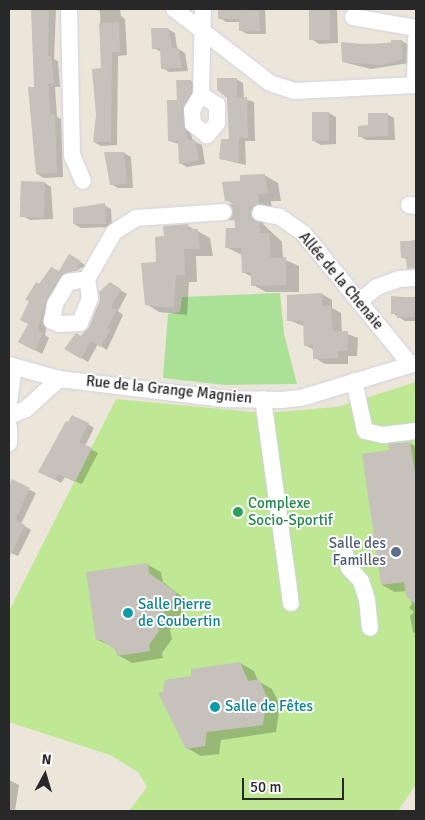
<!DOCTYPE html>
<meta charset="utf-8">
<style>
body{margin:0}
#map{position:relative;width:425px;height:820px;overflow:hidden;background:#ebe5da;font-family:Signika,sans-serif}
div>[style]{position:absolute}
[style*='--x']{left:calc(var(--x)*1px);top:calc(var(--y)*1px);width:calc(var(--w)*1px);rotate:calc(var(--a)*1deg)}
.green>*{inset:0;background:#abe197}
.pitch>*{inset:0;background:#bee893}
.shadow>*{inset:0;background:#0003}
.building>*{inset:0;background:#c6c1ba;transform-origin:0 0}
.minor-tunnel>*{height:16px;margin-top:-8px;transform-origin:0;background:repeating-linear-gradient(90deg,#c4bfb6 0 16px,transparent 0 24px)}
.roads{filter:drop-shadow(0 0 1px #cfd2e1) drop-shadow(0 0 1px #cfd2e1)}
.minor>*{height:16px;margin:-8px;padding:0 8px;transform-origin:8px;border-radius:8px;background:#fff}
.dots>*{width:14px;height:14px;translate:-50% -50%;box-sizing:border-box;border:2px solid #fff;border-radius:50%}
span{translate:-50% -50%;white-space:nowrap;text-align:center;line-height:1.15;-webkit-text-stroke:4px #fff;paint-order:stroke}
.street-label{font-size:15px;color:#282828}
.leisure-label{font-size:15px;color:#27864d}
.left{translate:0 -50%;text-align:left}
.service-label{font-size:15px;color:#4e5e75}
.right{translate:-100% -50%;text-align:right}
.culture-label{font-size:15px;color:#0d838f}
.frame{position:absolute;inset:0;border:10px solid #282828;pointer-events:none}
.north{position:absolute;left:20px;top:750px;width:50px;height:50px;-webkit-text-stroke:4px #fff;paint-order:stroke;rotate:6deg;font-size:14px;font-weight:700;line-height:20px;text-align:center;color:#282828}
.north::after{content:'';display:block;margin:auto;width:18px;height:22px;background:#282828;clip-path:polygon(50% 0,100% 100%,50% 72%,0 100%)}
.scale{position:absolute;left:242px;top:778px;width:102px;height:22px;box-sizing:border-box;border:2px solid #282828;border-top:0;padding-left:6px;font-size:15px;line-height:18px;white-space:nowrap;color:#282828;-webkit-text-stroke:4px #fff;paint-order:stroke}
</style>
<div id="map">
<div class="green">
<i style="clip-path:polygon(280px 293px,284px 334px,297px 384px,225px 385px,163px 378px,168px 314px,180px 312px,182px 297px)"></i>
</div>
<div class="pitch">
<i style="clip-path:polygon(416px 382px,416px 784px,398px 811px,129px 811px,147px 787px,138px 772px,110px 755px,9px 722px,9px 611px,116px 399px,265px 413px,337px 407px)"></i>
</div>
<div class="shadow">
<i style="clip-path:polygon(32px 9px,56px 9px,54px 59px,58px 61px,60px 87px,55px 87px,57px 117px,61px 119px,63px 177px,44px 178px,37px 174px)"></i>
<i style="clip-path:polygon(92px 9px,120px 9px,121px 16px,125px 19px,127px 55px,118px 56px,117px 145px,101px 146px,94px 142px,102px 69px,100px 11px)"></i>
<i style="clip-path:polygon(219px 9px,265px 9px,266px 34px,247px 34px,240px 30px,240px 22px,226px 22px,220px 18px)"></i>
<i style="clip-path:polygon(312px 9px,337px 9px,338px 43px,319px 44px,313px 40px)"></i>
<i style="clip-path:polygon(168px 29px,175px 33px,177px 48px,185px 53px,188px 71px,169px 72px,163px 68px,162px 52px,153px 48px)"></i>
<i style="clip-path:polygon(402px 41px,408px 45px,409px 63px,371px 69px,343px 62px,362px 46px)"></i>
<i style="clip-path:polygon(236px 79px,243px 83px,244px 99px,254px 102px,255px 141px,245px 141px,246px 165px,221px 159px,230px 140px)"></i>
<i style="clip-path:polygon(177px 81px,191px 81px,198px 85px,190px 130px,193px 141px,202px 145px,205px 164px,187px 167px,180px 163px,179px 144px,169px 141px,181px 101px)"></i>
<i style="clip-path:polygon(329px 113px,336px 117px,336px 144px,321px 145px,314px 141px)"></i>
<i style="clip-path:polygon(387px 114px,394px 118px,395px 140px,366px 140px,360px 136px)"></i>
<i style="clip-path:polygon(124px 153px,131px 157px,133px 188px,118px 188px,111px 184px)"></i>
<i style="clip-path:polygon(264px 175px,278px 183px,281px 201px,271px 201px,272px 211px,265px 214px,263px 224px,282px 242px,283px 259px,299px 266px,299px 292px,266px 292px,253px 285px,252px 277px,243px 272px,242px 255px,226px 247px,236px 229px,235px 205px,226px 200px,241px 182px)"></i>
<i style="clip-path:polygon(45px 183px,51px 187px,53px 219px,30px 220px,23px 216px)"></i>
<i style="clip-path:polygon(104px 205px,111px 209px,112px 227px,81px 228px,74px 224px)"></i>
<i style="clip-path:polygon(188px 226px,210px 238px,213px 256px,196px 256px,197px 282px,189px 282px,187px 315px,159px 312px,146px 304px,157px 263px)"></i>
<i style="clip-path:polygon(416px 240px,416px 261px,409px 261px,402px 257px,401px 242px)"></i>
<i style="clip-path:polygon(69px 256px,87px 266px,66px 273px,66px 276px,85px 269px,49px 313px,45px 335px,49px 338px,42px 354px,20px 341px,30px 324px,40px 285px,59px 273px)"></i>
<i style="clip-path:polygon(110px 284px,127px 294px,118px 311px,123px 315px,107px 350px,98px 344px,88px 362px,66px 349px,90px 328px)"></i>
<i style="clip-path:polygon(322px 294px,332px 300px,332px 308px,341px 313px,342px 332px,358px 338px,357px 356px,348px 356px,348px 364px,325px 364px,315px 358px,314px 350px,305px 345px,304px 326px,288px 320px)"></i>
<i style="clip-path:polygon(416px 297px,416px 321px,405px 321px,392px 313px,392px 298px)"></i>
<i style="clip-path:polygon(88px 424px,94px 428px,85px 446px,98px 453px,82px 484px,65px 477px,61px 483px,40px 471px)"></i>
<i style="clip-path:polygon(410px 443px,416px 447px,416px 634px,413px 632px,410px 616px,414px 612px,409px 608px,412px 604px,408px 591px,395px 592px,382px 585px,390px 451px)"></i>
<i style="clip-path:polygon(12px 481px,36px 493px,21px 524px,31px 530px,18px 556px,9px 552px,9px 487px)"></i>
<i style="clip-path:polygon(148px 565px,161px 572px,163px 582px,189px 602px,170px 630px,172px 639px,162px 653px,163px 658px,132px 663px,118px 655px,114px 647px,98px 640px)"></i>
<i style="clip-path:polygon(240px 663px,254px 671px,258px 681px,272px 689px,280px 705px,276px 732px,221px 740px,219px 754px,201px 756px,187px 748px,164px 693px,192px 677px)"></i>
<i style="clip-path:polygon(9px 780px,19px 785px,15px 811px,9px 811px)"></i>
</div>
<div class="building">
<i style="clip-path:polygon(31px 9px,49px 9px,48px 56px,51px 56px,54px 83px,48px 84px,51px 114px,55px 114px,57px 173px,36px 174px,28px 87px,34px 87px)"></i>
<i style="clip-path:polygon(218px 9px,259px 11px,260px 31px,239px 31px,239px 19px,218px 19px)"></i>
<i style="left:309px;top:9px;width:21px;height:31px"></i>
<i style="clip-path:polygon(119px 22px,120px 52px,112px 52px,111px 142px,93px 142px,96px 115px,92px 69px,101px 68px,99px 23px)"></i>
<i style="clip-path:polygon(151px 28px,168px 28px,172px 48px,178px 47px,182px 68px,161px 69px,160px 48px,152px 49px)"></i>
<i style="clip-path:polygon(391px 40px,402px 40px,403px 59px,383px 65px,342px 62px,341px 42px,362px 44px,391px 43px)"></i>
<i style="clip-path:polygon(217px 78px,237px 78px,237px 98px,247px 97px,248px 138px,239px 138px,239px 162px,219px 159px,221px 139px,229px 139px,227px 98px,217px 90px)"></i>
<i style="clip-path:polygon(176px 80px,191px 80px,191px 92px,187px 100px,177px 100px)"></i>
<i style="clip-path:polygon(167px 100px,187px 100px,182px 110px,183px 125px,188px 140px,195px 140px,199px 160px,179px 164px,178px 141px,168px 141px)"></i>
<i style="left:312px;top:112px;width:17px;height:29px"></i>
<i style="clip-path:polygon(368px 113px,388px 113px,388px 136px,358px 137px,358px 126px,368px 125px)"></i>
<i style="clip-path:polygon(104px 152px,124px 152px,127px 184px,110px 185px)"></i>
<i style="clip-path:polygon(265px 174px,268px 194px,258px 194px,259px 203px,252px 207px,250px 216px,260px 223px,260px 233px,269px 233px,271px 258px,286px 257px,286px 285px,251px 286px,251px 272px,242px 273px,241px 248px,225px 248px,226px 228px,235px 228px,233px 201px,225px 201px,222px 182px,240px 181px,240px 175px)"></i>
<i style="left:21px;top:181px;width:24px;height:36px;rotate:2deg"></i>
<i style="clip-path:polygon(105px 203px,106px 224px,73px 224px,73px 208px)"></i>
<i style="clip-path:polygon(188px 224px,189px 229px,198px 229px,200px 249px,184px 249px,185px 275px,176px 275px,174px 308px,145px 305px,141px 263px,156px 262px,155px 237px,164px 236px,163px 226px)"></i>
<i style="clip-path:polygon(400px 241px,416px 241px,416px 268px,407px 269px,406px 258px,401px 258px)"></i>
<i style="clip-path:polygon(69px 254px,81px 261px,77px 268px,80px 270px,62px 274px,46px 299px,38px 330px,43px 333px,35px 351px,18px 342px,28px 324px,20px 320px,29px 301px,25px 300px,36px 282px,39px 284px,51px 267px,59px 271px)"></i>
<i style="clip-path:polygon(110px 282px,121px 289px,111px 307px,117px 310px,107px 328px,111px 329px,100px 347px,91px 341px,81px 359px,64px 349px,76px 333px,81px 336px,89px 327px,100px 300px,99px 292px)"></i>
<i style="clip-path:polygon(322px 293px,322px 306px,331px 306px,333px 331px,348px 331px,347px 351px,338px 351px,338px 358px,313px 359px,313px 345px,304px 346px,303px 321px,287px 321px,287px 295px)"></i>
<i style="clip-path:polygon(391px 296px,416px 298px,416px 317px,397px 318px,397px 314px,391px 314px)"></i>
<i style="clip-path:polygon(72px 415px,89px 423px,79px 442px,92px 448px,75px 482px,58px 474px,55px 480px,38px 472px,66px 421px,68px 422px)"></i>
<i style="clip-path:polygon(410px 442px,416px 478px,416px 605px,406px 596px,404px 582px,381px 585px,362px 454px,389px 450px,388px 444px)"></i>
<i style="clip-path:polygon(12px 479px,30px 488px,15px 520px,25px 525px,9px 558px,9px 485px)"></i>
<i style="clip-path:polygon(148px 563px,149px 573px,177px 593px,157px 622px,159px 631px,149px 645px,150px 651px,117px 656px,116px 650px,101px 640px,96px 640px,86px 572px)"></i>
<i style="clip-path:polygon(240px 662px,248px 681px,259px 679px,267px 697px,263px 725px,207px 732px,205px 746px,186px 749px,158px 693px,163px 692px,165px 680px,191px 676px,191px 669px)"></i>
</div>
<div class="minor-tunnel">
<i style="--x:224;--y:212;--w:36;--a:2"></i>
</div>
<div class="roads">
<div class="minor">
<i style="--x:69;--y:9;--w:146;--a:88.8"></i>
<i style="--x:72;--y:155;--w:28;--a:67"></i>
<i style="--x:174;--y:9;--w:121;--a:37.6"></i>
<i style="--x:270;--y:83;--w:26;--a:18"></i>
<i style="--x:295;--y:91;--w:121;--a:-2.8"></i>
<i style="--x:353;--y:17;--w:64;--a:9.9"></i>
<i style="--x:415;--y:85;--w:46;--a:-88.8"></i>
<i style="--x:201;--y:95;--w:19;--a:32"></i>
<i style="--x:217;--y:105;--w:18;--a:90"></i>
<i style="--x:217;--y:123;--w:16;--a:130"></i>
<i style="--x:207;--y:135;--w:18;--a:-142"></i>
<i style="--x:193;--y:124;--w:14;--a:-94"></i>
<i style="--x:192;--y:110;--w:17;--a:-59"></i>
<i style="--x:201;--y:95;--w:86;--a:-88.7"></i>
<i style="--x:409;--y:205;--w:7;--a:8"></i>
<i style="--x:260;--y:213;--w:20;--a:11"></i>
<i style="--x:280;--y:217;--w:29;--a:35"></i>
<i style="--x:304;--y:234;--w:169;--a:50.8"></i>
<i style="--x:87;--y:279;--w:19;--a:81"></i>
<i style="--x:90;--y:298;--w:27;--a:112"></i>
<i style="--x:80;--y:323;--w:21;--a:177"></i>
<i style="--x:59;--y:324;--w:8;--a:-157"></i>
<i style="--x:52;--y:321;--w:17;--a:-80"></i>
<i style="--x:55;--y:304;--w:26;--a:-59"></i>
<i style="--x:68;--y:282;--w:19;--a:-9"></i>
<i style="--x:87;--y:279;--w:54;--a:-60.1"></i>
<i style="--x:114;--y:232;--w:26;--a:-32"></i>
<i style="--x:136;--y:218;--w:88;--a:-3.9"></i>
<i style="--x:359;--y:302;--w:23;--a:-40"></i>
<i style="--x:377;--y:287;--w:23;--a:-20"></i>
<i style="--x:399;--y:279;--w:17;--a:-3"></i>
<i style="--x:9;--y:365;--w:52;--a:15.6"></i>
<i style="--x:59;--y:379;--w:167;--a:6.9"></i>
<i style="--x:225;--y:399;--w:56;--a:1"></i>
<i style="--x:281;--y:400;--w:20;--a:-6"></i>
<i style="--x:301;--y:398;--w:120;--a:-16.9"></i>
<i style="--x:354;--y:381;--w:51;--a:77.6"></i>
<i style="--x:365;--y:431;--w:18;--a:13"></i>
<i style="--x:383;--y:435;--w:33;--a:-7"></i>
<i style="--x:263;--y:399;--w:206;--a:82.2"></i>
<i style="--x:9;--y:402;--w:34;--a:-82"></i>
<i style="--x:9;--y:416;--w:18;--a:-22"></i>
<i style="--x:26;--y:409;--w:45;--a:-42.3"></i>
<i style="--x:9;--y:427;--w:16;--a:90"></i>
<i style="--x:343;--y:547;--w:22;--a:74"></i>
<i style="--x:349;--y:568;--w:18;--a:47"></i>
<i style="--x:361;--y:581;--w:20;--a:72"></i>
<i style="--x:367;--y:600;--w:28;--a:84"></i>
</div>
</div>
<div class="dots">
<i style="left:238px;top:512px;background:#2e9e5b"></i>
<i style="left:396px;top:552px;background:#5c6f8a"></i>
<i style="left:128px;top:613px;background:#0f9aa8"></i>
<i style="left:215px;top:707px;background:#0f9aa8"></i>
</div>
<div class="street-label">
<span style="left:341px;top:281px;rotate:50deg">Allée de la Chenaie</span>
<span style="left:169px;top:390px;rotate:6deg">Rue de la Grange Magnien</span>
</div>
<div class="leisure-label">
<span class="left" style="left:248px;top:512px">Complexe<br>Socio-Sportif</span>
</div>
<div class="service-label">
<span class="right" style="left:386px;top:552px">Salle des<br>Familles</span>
</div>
<div class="culture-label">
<span class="left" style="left:138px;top:613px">Salle Pierre<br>de Coubertin</span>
<span class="left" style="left:225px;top:707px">Salle de Fêtes</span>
</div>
<div class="frame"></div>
<div class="north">N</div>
<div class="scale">50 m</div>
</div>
